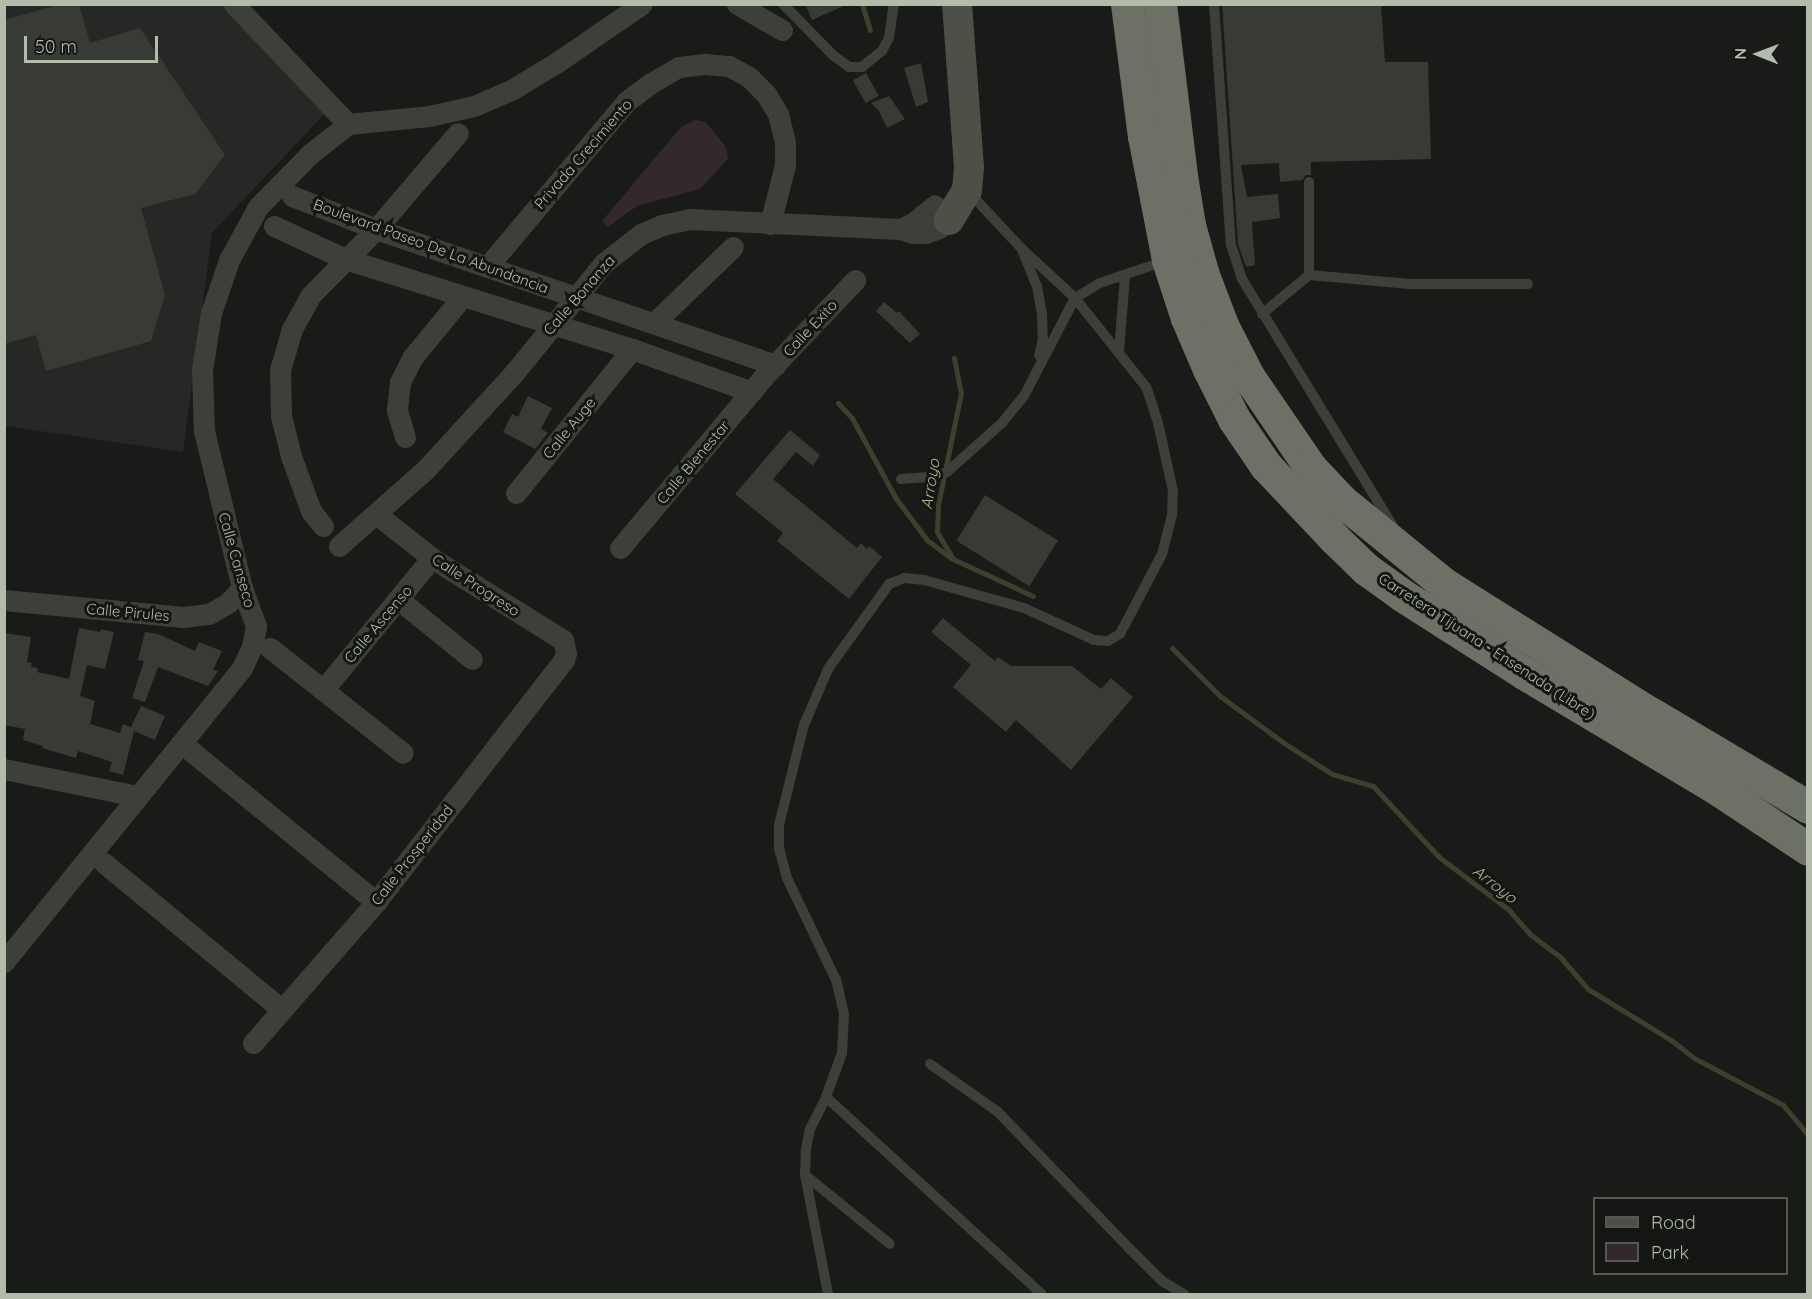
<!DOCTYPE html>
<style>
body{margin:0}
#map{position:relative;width:1812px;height:1299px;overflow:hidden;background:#191b19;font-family:Quicksand,sans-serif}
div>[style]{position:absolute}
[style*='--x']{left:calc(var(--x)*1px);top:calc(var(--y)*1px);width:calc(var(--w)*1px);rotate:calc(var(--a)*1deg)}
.built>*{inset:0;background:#262825}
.green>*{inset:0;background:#33282b}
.stream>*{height:5px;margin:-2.5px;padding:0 2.5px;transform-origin:2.5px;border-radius:2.5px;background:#3e402e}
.building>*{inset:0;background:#383a36;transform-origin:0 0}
.lane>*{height:10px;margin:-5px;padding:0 5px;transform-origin:5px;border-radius:5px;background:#3d4039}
.street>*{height:21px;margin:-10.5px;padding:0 10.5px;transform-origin:10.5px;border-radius:10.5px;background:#3d4039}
.secondary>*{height:30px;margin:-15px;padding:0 15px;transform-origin:15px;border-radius:15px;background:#4d5047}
.highway>*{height:33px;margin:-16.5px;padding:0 16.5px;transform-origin:16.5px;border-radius:16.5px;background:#6d7165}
span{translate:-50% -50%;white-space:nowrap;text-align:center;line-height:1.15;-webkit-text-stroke:6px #141614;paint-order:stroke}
.street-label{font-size:15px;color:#b5bbab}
.water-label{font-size:16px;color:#b0b682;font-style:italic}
.frame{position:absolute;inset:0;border:6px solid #b5bbab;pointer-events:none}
.legend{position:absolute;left:1593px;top:1197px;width:195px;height:78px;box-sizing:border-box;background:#141614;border:2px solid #545850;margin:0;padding:8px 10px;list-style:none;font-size:18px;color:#b5bbab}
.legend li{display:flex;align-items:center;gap:12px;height:30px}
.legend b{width:30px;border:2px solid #545850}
.north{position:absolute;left:1728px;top:24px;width:60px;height:60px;-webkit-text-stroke:4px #141614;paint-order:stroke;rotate:271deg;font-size:16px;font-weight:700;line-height:24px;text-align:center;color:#b5bbab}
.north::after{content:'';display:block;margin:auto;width:21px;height:27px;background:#b5bbab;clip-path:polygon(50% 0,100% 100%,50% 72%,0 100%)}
.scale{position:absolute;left:24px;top:36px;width:134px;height:27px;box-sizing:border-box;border:3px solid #b5bbab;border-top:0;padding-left:8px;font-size:18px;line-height:21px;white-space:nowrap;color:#b5bbab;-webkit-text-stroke:4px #141614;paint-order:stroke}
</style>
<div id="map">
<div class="built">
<i style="clip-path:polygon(4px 5px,223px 5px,332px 106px,212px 233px,183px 452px,5px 426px)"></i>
</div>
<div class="green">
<i style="clip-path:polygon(695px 120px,706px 122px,726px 147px,728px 159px,700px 189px,637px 206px,608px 227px,602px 221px,681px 127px)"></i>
</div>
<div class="stream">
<i style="--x:862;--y:4;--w:27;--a:73"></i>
<i style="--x:954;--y:358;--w:36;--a:79"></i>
<i style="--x:961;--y:393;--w:114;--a:101.6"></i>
<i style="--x:938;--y:505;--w:27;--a:92"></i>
<i style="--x:937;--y:532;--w:31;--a:59"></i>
<i style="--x:953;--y:559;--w:88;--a:24.8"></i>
<i style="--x:838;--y:403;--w:21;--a:47"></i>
<i style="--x:852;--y:418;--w:90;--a:61.4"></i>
<i style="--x:895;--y:497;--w:54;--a:53.3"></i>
<i style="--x:927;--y:540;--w:30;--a:37"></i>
<i style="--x:1172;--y:648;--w:68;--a:45"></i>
<i style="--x:1220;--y:696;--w:79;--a:36.3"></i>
<i style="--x:1284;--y:743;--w:57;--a:32.9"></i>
<i style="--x:1332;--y:774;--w:43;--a:16.3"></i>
<i style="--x:1373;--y:786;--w:97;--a:47.1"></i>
<i style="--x:1439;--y:857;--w:88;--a:37.1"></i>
<i style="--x:1509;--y:910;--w:33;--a:49"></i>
<i style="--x:1531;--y:935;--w:38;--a:37"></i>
<i style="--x:1561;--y:958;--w:41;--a:48.9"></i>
<i style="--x:1588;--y:989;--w:97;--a:31.6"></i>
<i style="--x:1671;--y:1040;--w:29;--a:38"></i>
<i style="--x:1694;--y:1058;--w:101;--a:27.8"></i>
<i style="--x:1783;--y:1105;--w:39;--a:50"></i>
</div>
<div class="building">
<i style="clip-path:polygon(61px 4px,79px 4px,90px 43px,140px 28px,225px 155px,195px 194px,141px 208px,165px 295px,151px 341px,46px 371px,36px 335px,4px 344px,4px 20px)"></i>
<i style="clip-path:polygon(805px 4px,848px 4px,812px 20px)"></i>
<i style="clip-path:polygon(1222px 4px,1381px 4px,1385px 62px,1428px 62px,1431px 159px,1311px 162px,1311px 175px,1306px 175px,1302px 180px,1280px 182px,1279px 163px,1241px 165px,1247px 197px,1278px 194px,1280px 218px,1252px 222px,1255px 265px,1246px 267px,1238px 244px)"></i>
<i style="clip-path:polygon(921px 63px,928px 102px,916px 107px,904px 68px)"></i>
<i style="left:866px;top:73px;width:26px;height:15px;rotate:61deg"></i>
<i style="clip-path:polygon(889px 96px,905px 119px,887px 128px,879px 111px,871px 103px)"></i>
<i style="clip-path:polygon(884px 302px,897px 313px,899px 311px,920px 334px,910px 343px,876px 311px)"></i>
<i style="clip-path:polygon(528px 396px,552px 408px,541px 429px,548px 433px,535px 449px,503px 432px,512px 414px,518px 417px)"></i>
<i style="clip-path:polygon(790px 430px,820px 455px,813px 466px,796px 452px,773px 479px,857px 548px,861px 543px,867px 549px,869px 546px,882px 557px,849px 599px,777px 541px,783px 533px,735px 494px)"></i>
<i style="left:985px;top:495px;width:86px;height:54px;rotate:32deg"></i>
<i style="clip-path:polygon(943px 618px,995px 661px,998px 657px,1011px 666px,1072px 666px,1101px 689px,1111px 678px,1133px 697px,1071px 770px,1016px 720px,1006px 732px,953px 687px,971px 665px,931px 632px)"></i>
<i style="clip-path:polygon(79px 628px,100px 632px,101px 629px,114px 632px,105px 669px,87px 665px,80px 696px,95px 701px,90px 724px,120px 733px,123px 724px,131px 727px,141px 706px,165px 716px,155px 740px,134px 731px,123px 775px,109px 771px,112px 762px,78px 751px,76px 758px,42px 748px,43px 746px,23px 740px,25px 729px,4px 725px,4px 633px,31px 637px,27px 662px,32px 663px,31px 667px,38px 668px,37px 672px,69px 679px)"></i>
<i style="clip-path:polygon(145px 632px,158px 634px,195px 651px,199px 642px,222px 651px,213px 670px,218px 671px,208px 686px,158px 667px,145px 702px,132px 698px,144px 661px,138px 660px)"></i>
</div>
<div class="lane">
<i style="--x:783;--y:4;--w:73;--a:45.6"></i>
<i style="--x:834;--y:56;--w:19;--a:36"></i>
<i style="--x:849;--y:67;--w:13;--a:0"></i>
<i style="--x:862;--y:67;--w:26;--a:-39"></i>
<i style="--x:882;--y:51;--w:15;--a:-62"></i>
<i style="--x:889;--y:38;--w:34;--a:-82"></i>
<i style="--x:1214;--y:4;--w:242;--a:86"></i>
<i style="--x:1231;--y:245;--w:36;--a:72"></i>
<i style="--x:1242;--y:279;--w:289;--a:58.6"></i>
<i style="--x:1023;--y:252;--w:37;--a:68"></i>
<i style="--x:1037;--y:286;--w:28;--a:80"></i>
<i style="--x:1042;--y:314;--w:25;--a:88"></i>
<i style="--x:1043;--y:339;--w:17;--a:103"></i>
<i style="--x:1309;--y:275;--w:101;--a:5.1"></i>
<i style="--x:1410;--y:284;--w:118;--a:0"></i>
<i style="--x:1262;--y:314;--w:61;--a:-39.7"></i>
<i style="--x:1309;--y:275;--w:93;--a:-90"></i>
<i style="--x:1119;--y:352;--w:77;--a:-85.5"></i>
<i style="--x:901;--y:479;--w:32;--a:-4"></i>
<i style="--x:933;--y:477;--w:15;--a:-20"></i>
<i style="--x:947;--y:472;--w:74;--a:-41.7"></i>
<i style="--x:1002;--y:423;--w:35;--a:-51"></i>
<i style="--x:1024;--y:396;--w:110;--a:-62.5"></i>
<i style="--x:1075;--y:298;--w:29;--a:-31"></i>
<i style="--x:1100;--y:283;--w:69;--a:-18.7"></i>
<i style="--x:930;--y:1064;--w:83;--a:35.2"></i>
<i style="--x:998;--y:1112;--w:190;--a:46.1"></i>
<i style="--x:1130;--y:1249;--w:45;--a:45"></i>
<i style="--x:1162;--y:1281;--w:26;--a:31"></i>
<i style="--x:826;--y:1097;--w:292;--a:42.4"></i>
<i style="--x:805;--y:1175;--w:109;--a:39.1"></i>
<i style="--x:828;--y:1294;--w:121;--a:-100.9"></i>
<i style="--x:805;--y:1175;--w:26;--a:-88"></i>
<i style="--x:806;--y:1149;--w:20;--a:-79"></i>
<i style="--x:810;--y:1129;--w:36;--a:-63"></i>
<i style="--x:826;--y:1097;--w:47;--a:-70"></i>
<i style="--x:842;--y:1053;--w:39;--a:-87"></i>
<i style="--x:844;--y:1014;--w:35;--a:-103"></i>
<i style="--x:836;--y:980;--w:113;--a:-115.7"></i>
<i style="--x:787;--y:878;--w:30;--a:-105"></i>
<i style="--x:779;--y:849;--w:24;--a:-90"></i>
<i style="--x:779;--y:825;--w:103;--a:-76"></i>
<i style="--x:804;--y:725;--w:61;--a:-66.8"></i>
<i style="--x:828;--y:669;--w:105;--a:-54.3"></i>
<i style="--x:889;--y:584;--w:17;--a:-21"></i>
<i style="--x:905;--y:578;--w:19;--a:6"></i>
<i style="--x:924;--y:580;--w:104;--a:15.6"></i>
<i style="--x:1024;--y:608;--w:77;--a:24.6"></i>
<i style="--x:1094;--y:640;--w:14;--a:4"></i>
<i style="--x:1108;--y:641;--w:14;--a:-30"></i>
<i style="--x:1120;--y:634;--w:90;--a:-62.3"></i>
<i style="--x:1162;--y:554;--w:40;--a:-75.6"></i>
<i style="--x:1172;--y:515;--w:24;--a:-88"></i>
<i style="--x:1173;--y:491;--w:70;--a:-102.4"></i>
<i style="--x:1158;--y:423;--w:38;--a:-108"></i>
<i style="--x:1146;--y:387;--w:114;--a:-128.6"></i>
<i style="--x:1075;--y:298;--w:72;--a:-137.2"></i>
<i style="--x:1022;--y:249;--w:79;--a:-133"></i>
</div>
<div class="street">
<i style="--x:234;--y:4;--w:166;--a:46.5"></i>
<i style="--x:737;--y:4;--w:52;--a:30"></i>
<i style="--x:348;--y:124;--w:81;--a:-5.6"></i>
<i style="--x:429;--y:116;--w:46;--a:-12.5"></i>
<i style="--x:474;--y:106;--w:43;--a:-23.6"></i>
<i style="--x:513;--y:89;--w:50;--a:-31.2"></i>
<i style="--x:556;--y:63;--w:104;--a:-34.5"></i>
<i style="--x:292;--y:196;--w:90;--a:21.4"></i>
<i style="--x:376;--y:229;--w:422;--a:18.8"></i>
<i style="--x:274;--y:226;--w:78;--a:24.9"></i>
<i style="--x:345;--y:259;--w:301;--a:17.4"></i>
<i style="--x:632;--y:349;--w:127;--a:19.7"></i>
<i style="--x:900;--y:229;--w:14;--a:-25"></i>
<i style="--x:913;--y:223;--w:28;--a:-39"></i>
<i style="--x:487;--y:267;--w:217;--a:-49.9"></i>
<i style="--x:627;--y:101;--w:30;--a:-37"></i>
<i style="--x:651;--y:83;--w:32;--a:-30"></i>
<i style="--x:679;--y:67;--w:26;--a:-7"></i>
<i style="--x:705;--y:64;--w:24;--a:5"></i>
<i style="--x:729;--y:66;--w:23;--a:29"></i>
<i style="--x:749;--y:77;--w:24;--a:45"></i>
<i style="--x:766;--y:94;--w:23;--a:59"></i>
<i style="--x:778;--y:114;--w:30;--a:76"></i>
<i style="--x:785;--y:143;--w:22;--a:90"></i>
<i style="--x:785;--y:165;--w:61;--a:104.3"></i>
<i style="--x:655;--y:322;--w:108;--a:-43.9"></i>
<i style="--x:405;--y:437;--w:28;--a:-107"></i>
<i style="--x:397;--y:410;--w:28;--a:-84"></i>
<i style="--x:400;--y:382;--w:27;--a:-63"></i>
<i style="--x:412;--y:358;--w:80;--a:-50.6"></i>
<i style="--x:516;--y:493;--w:185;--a:-51.1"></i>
<i style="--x:323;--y:526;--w:19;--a:-129"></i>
<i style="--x:311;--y:511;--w:59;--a:-110"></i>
<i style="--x:291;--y:456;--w:41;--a:-104"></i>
<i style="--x:281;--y:416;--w:46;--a:-91.2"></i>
<i style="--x:280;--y:370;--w:43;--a:-73.7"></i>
<i style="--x:292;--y:329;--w:38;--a:-61"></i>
<i style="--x:310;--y:296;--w:94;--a:-45.4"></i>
<i style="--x:376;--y:229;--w:126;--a:-49.5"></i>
<i style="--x:339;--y:546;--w:116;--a:-41.5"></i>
<i style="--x:426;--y:469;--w:129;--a:-47.5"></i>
<i style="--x:513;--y:374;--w:144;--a:-50.7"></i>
<i style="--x:604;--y:263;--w:47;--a:-38.1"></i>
<i style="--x:641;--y:234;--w:23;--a:-23"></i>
<i style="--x:662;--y:225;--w:29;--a:-12"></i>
<i style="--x:690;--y:219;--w:210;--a:2.7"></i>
<i style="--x:900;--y:229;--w:14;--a:17"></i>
<i style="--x:913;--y:233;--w:13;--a:0"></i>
<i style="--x:926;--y:233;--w:14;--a:-21"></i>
<i style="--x:939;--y:228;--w:13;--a:-39"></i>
<i style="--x:620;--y:548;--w:226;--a:-50"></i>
<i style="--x:765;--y:375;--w:131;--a:-46.5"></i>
<i style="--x:398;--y:599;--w:95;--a:39"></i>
<i style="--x:4;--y:600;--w:180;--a:5.4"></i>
<i style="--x:183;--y:617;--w:26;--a:-7"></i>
<i style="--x:209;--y:614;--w:22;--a:-30"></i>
<i style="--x:228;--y:603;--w:21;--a:-47"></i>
<i style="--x:270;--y:648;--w:169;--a:38.3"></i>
<i style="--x:323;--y:690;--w:171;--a:-50.5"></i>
<i style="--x:191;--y:751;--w:239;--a:39.2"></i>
<i style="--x:4;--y:769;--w:136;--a:11.5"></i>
<i style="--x:104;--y:863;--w:229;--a:39.5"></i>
<i style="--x:4;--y:962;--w:378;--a:-51"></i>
<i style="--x:242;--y:668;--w:23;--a:-65"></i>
<i style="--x:252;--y:647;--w:21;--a:-79"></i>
<i style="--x:256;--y:626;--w:40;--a:-110.2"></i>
<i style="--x:242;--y:588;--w:162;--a:-103.6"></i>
<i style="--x:204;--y:431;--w:61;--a:-91.9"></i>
<i style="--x:202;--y:370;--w:58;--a:-81"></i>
<i style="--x:211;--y:313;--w:56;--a:-71.2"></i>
<i style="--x:229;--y:260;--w:60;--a:-61.3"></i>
<i style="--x:258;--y:207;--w:74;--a:-45.5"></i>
<i style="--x:310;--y:154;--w:48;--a:-38.3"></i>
<i style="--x:253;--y:1043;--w:187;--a:-48.9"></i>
<i style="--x:376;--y:902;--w:306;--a:-52.2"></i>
<i style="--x:564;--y:660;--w:7;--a:-74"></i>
<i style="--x:566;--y:653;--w:13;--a:-103"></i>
<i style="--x:563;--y:640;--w:155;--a:-148"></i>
<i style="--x:432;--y:558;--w:71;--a:-141.8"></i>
</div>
<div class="secondary">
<i style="--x:949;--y:220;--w:35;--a:-59"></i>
<i style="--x:967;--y:190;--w:23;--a:-85"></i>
<i style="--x:969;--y:167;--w:163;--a:-94.2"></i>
</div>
<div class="highway">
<i style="--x:1127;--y:4;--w:133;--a:82.7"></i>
<i style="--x:1144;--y:136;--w:126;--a:79"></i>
<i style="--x:1168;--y:260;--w:61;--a:71.9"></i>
<i style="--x:1187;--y:318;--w:56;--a:66.7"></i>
<i style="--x:1209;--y:369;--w:56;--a:63.4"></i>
<i style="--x:1234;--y:419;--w:57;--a:55.8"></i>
<i style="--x:1266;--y:466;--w:100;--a:46.6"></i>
<i style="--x:1335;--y:539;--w:43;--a:44.1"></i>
<i style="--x:1366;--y:569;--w:44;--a:35.8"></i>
<i style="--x:1402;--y:595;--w:145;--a:32.6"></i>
<i style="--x:1524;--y:673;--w:224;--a:30.9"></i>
<i style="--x:1716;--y:788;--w:110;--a:33.5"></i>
<i style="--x:1160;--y:4;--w:173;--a:83"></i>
<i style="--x:1181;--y:176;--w:50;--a:80.7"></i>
<i style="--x:1189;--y:225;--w:49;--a:74.5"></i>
<i style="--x:1202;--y:272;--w:57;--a:69.3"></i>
<i style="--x:1222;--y:325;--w:57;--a:63"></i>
<i style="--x:1248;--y:376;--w:110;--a:55.7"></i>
<i style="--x:1310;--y:467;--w:47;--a:46.7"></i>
<i style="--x:1342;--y:501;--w:132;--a:39.1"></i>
<i style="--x:1444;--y:584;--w:243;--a:32.1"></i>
<i style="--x:1650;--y:713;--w:184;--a:30.7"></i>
</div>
<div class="street-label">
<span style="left:583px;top:154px;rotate:-49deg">Privada Crecimiento</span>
<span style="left:431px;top:246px;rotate:20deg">Boulevard Paseo De La Abundancia</span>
<span style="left:579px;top:295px;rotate:-49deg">Calle Bonanza</span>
<span style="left:810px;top:328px;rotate:-47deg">Calle Exito</span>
<span style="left:569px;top:428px;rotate:-51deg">Calle Auge</span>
<span style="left:693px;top:462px;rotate:-50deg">Calle Bienestar</span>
<span style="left:237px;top:560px;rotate:74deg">Calle Canseco</span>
<span style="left:476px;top:585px;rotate:33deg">Calle Progreso</span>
<span style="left:128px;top:612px;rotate:5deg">Calle Pirules</span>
<span style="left:378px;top:624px;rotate:-50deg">Calle Ascenso</span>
<span style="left:1487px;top:646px;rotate:33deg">Carretera Tijuana - Ensenada (Libre)</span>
<span style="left:412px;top:855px;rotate:-52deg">Calle Prosperidad</span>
</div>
<div class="water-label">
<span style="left:930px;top:484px;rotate:-81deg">Arroyo</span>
<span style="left:1495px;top:884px;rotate:38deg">Arroyo</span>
</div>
<div class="frame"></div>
<ul class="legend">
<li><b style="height:8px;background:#4d5047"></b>Road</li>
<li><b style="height:16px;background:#33282b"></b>Park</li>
</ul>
<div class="north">N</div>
<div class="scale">50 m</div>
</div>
